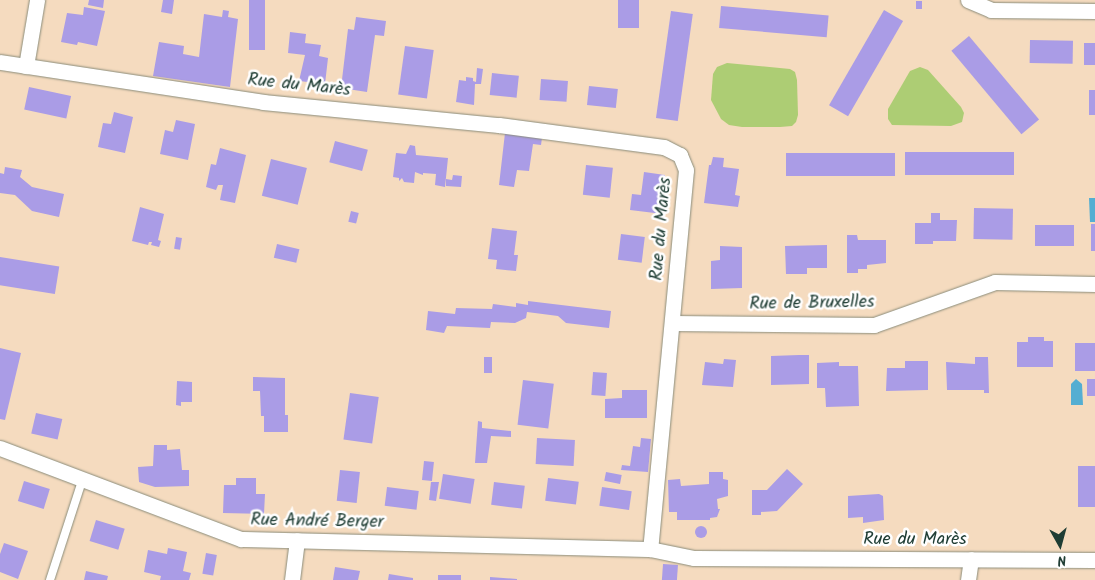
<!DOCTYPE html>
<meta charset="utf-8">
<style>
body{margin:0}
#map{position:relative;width:1095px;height:580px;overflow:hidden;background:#f5dbbf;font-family:Kalam,sans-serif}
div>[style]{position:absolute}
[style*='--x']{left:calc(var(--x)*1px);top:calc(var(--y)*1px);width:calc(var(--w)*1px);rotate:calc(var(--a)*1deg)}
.green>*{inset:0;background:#adcd74}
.water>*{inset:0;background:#54aed2}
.building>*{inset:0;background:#aa9ce6;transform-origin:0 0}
.round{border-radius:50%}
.roads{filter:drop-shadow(0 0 1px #8a8c7a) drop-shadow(0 0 1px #8a8c7a)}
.service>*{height:8px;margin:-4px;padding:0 4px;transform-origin:4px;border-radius:4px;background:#fff}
.minor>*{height:15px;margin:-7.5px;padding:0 7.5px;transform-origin:7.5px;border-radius:7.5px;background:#fff}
span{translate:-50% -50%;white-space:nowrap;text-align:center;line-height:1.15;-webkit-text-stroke:5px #fff;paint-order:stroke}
.street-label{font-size:18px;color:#1f3d34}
.north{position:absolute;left:1035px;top:520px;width:50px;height:50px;-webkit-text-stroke:4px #fff;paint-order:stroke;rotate:173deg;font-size:14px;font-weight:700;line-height:20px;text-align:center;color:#1f3d34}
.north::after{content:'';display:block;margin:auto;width:18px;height:22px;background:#1f3d34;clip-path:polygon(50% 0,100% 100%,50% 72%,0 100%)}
</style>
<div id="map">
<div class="green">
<i style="clip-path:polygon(727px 63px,790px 69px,795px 72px,797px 80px,798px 115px,796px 122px,792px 126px,780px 127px,742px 127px,729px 125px,721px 119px,711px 100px,713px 74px,717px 67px)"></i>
<i style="clip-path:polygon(920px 67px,928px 70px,961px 107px,964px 113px,962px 122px,951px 126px,892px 125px,888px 119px,888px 109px,910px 71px)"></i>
</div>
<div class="water">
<i style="clip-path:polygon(1089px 198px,1095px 198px,1095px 222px,1090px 222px)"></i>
<i style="clip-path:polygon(1076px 379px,1082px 384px,1083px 405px,1071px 405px,1071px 384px)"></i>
</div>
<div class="building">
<i style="clip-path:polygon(89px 0,104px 0,103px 8px,88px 5px)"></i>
<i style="clip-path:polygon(163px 0,174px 0,172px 14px,161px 12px)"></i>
<i style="left:249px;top:0;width:16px;height:50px"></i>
<i style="left:618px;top:0;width:21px;height:28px"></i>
<i style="left:916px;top:1px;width:6px;height:8px"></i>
<i style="left:721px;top:6px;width:108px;height:22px;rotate:5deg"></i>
<i style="clip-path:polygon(84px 7px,105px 11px,97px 46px,78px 42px,77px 45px,61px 42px,67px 13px,83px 15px)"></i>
<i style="clip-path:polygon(223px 10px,229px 11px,228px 17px,238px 19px,230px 87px,153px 76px,159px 42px,184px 46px,183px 54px,199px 57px,204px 14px,222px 17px)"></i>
<i style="left:884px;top:10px;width:22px;height:110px;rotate:30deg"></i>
<i style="left:671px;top:11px;width:22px;height:108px;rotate:8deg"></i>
<i style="clip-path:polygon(356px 17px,386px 21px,384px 36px,375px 35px,367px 92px,341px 88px,348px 29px,354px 30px)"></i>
<i style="clip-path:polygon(290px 32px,306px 34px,305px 43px,321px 45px,319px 56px,328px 58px,325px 84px,299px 81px,305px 55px,288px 53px)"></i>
<i style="left:969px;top:36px;width:109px;height:23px;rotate:50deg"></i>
<i style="left:1030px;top:40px;width:43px;height:23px;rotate:1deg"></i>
<i style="left:1084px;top:43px;width:11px;height:22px"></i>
<i style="left:405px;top:46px;width:29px;height:49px;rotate:8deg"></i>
<i style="clip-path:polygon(477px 68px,483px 69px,481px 84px,475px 84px,474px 105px,456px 102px,459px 80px,466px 81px,466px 77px,473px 78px,473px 81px,476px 82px)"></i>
<i style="left:492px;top:73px;width:27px;height:22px;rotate:6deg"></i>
<i style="left:541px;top:79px;width:27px;height:21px;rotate:4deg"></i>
<i style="left:589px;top:86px;width:29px;height:19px;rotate:6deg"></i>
<i style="left:29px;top:87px;width:43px;height:23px;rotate:12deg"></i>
<i style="left:1089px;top:90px;width:6px;height:25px"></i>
<i style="clip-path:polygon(114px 112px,133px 117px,125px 153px,98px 147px,103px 123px,111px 124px)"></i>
<i style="clip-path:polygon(176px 120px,195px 124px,188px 160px,160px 154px,165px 130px,173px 132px)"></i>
<i style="clip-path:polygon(505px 133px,542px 138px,541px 145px,533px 144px,529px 171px,517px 170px,514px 187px,499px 185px)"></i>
<i style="left:335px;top:141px;width:34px;height:22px;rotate:15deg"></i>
<i style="clip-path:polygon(410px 145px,415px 146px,416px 155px,448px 158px,445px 187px,435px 185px,436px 174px,423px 173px,423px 175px,415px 172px,414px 183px,404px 182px,402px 178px,399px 181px,399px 178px,393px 177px,396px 153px,406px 154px)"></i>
<i style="clip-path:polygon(220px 148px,246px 155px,235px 203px,220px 200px,223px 185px,218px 185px,216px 190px,206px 187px,211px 164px,216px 165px)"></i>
<i style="left:905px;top:152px;width:109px;height:23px"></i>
<i style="left:895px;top:153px;width:23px;height:109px;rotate:90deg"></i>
<i style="clip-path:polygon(713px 157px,724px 158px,723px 167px,739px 169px,735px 195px,740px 196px,738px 207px,704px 203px,709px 165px,711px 165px)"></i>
<i style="left:271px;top:159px;width:37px;height:38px;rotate:14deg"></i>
<i style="left:586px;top:165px;width:27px;height:30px;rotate:6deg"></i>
<i style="clip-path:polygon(5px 167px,22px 170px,20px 177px,32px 187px,64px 194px,59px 217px,32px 211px,15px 195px,0 193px,0 173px,4px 174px)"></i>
<i style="clip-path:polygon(644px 172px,665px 175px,663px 214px,630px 210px,632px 194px,641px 195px)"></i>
<i style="clip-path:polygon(453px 175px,462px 176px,461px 187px,446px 186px,446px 179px,452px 180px)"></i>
<i style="clip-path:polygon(140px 207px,164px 214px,158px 240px,161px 241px,159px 247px,151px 245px,152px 242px,149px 242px,148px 245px,132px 241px)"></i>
<i style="left:974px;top:208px;width:39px;height:31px;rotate:1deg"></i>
<i style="left:351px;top:211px;width:8px;height:11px;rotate:14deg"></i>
<i style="clip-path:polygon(931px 213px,940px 213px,940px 220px,957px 220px,956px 241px,933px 241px,933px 244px,915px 244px,915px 223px,931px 223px)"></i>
<i style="left:1095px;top:224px;width:27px;height:4px;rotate:90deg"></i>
<i style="left:1035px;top:225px;width:39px;height:21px"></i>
<i style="clip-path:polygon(492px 228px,517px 231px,514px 255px,518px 255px,516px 271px,496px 269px,497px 260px,488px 259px)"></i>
<i style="left:621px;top:234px;width:24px;height:26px;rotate:7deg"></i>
<i style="clip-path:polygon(847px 235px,857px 235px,858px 240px,886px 240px,886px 263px,867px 265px,867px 269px,858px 269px,858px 273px,847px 273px)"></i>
<i style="left:176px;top:237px;width:6px;height:12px;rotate:9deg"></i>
<i style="left:277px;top:244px;width:23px;height:14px;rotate:13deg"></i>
<i style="clip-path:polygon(827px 245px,827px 268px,807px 268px,807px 274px,786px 274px,785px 246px)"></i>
<i style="clip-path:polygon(720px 246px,742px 247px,742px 288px,711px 289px,711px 261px,720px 260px)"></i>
<i style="left:0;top:257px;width:60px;height:28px;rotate:9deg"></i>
<i style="clip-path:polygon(528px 301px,611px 311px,609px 328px,566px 323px,558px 316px,527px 312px,526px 318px,515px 323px,491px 322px,490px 328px,447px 326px,444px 333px,426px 330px,428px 311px,455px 314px,456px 308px,492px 309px,493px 304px,516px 307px,516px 303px,528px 305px)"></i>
<i style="clip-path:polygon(1028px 337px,1044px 337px,1044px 341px,1053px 341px,1053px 367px,1017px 367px,1017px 342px,1028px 342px)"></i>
<i style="left:1075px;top:343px;width:20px;height:28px"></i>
<i style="clip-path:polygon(0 348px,21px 353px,5px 420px,0 419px)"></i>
<i style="clip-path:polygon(799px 355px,809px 355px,809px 384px,771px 385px,771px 356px)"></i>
<i style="left:484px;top:357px;width:8px;height:16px"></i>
<i style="clip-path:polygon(975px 357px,988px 357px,989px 393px,984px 393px,984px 390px,947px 390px,946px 362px,975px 364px)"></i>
<i style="clip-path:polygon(724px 359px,736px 360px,733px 387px,702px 385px,705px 362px,723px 364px)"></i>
<i style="clip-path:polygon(905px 361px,928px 361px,928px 390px,886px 391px,887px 368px,905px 368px)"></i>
<i style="clip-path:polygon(839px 362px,839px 366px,858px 366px,859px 406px,826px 407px,825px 388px,817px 388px,817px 363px)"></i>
<i style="left:593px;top:372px;width:14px;height:23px;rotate:4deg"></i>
<i style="clip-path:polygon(253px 377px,285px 378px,285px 415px,288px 415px,288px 432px,264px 432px,264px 416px,261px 416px,260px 391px,253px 391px)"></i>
<i style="left:1087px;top:379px;width:8px;height:17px"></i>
<i style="left:523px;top:380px;width:31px;height:45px;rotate:7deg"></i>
<i style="clip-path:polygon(177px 381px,192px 382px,192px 402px,181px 402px,181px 406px,176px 405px)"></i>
<i style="clip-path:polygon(622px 390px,647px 390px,647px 418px,605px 418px,605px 399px,622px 398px)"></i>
<i style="left:350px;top:393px;width:29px;height:47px;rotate:8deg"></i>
<i style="left:36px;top:413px;width:27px;height:21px;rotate:13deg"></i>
<i style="clip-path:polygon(478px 421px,482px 422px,482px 428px,511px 431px,511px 437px,491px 436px,487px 463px,475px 463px)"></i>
<i style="left:537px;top:438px;width:38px;height:26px;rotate:3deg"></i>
<i style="clip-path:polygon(641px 438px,651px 439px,648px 472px,621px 470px,622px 465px,630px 466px,633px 446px,640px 447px)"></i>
<i style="clip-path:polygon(154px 445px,167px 445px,167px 450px,180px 449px,182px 470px,189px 470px,189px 486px,155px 487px,139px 482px,138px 467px,153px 466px)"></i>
<i style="left:424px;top:461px;width:10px;height:19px;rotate:6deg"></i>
<i style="left:1095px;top:466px;width:41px;height:17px;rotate:90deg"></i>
<i style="clip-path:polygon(787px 469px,803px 484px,777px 511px,761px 512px,761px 515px,752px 515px,752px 490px,767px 490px)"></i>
<i style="left:340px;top:470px;width:20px;height:31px;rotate:6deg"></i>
<i style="left:606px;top:472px;width:16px;height:9px;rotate:11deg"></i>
<i style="clip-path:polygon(709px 472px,723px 472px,723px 479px,728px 480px,728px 496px,717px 499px,718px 509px,720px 509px,717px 517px,710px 518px,710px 520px,677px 520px,677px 512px,669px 512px,668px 480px,680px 479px,681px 486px,709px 484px)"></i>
<i style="left:443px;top:474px;width:32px;height:25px;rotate:9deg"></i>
<i style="clip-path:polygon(236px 478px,256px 478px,256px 494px,265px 494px,264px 514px,223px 513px,224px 485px,236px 485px)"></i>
<i style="left:548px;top:478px;width:31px;height:23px;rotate:7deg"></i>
<i style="left:24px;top:481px;width:27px;height:21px;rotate:17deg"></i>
<i style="clip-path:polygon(431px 482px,439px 482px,436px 501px,429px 500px)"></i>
<i style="left:494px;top:482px;width:31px;height:23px;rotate:7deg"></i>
<i style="left:387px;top:487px;width:32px;height:19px;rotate:7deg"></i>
<i style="left:602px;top:487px;width:30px;height:19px;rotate:8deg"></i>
<i style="clip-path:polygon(879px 494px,883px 496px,884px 520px,863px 523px,863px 517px,848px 518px,848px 496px)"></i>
<i style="left:96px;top:520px;width:30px;height:22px;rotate:17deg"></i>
<i class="round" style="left:695px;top:526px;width:12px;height:12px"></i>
<i style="clip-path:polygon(4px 543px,28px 551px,18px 579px,0 572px,0 554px)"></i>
<i style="clip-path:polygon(168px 548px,187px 552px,183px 571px,191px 573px,189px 580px,160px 580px,161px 576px,144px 572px,148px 550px,167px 554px)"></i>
<i style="left:206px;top:553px;width:11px;height:21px;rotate:10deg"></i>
<i style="left:663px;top:564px;width:15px;height:16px;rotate:4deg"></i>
<i style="clip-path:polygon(335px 567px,360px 571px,358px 580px,333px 580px)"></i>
<i style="clip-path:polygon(86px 571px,108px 576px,107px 580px,84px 580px)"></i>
<i style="clip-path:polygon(389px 574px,413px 578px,413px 580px,388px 580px)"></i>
<i style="left:438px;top:575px;width:23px;height:5px"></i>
<i style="clip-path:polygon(490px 577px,517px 579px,517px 580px,490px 580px)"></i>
</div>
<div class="roads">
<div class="service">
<i style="--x:50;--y:580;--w:107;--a:-72.1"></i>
</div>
<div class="minor">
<i style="--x:968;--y:0;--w:25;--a:23"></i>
<i style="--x:991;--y:10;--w:104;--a:0.6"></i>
<i style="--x:0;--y:62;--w:266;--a:8.6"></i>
<i style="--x:263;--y:102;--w:237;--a:5.6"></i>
<i style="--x:499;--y:125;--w:166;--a:7.6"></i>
<i style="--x:664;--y:147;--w:18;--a:27"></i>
<i style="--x:680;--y:155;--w:16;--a:68"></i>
<i style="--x:686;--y:170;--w:381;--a:95.4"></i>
<i style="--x:650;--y:549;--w:45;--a:11.6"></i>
<i style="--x:694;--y:558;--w:401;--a:0.3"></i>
<i style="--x:26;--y:66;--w:67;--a:-80.5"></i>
<i style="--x:672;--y:323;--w:202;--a:0.6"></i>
<i style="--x:874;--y:325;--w:128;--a:-19.6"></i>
<i style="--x:995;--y:282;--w:100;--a:1.1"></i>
<i style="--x:0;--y:448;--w:258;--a:20.7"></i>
<i style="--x:241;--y:539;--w:409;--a:1.4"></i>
<i style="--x:292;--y:580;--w:40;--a:-82.9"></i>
<i style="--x:968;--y:580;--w:21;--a:-82"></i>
</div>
</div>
<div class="street-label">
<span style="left:299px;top:86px;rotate:6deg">Rue du Marès</span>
<span style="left:662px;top:229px;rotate:-85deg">Rue du Marès</span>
<span style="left:812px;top:304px;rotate:-1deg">Rue de Bruxelles</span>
<span style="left:317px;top:522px;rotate:1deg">Rue André Berger</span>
<span style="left:915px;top:540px">Rue du Marès</span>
</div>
<div class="north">N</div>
</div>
